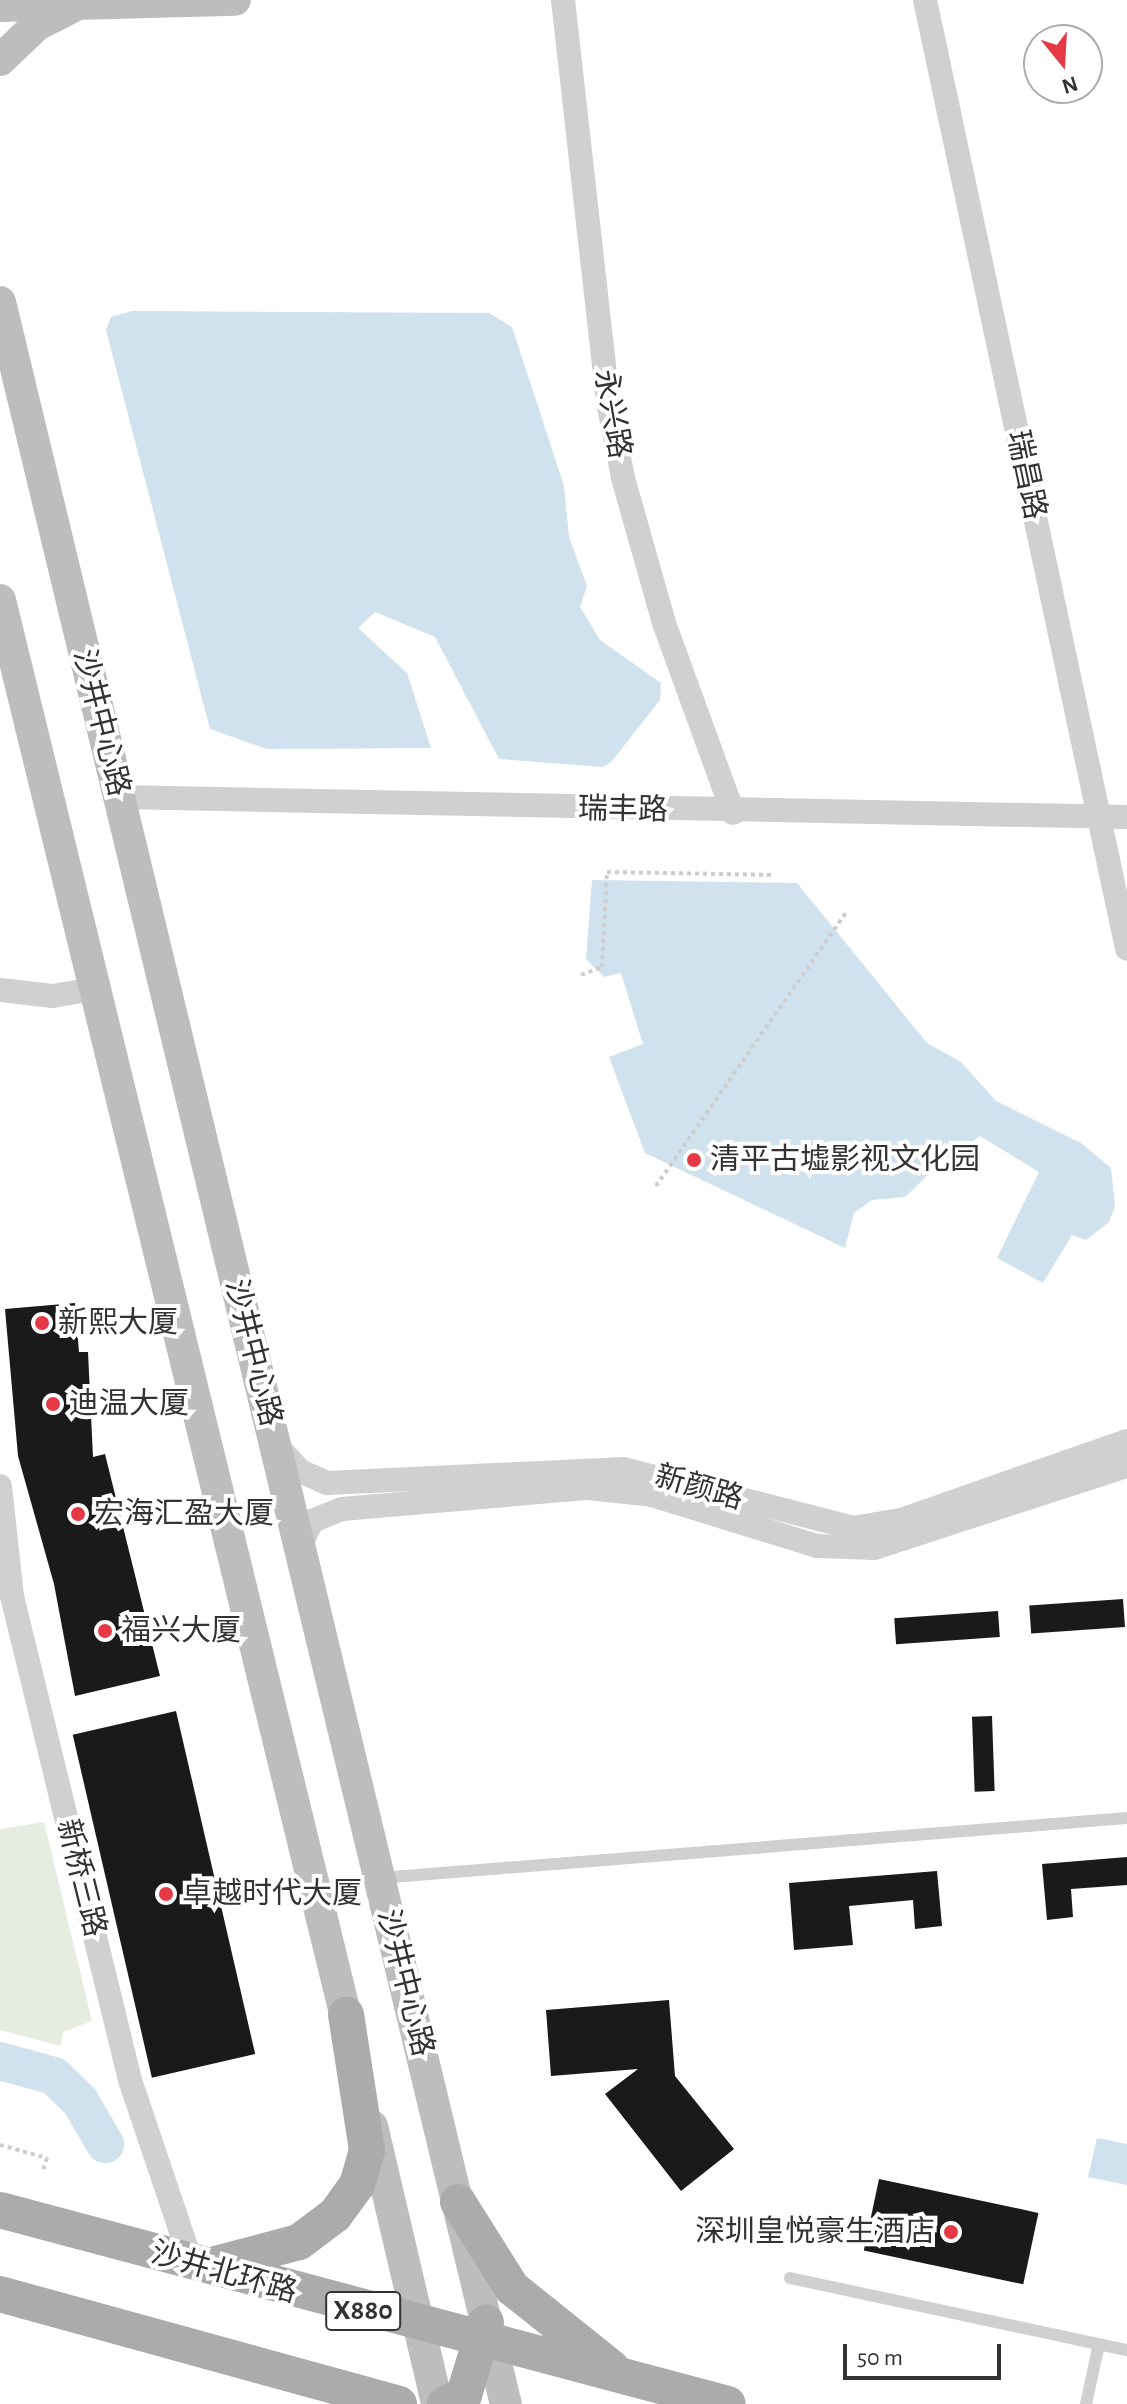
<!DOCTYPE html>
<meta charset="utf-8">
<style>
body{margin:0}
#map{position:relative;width:1127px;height:2404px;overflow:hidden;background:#fff;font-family:"Alegreya Sans","Noto Sans SC",sans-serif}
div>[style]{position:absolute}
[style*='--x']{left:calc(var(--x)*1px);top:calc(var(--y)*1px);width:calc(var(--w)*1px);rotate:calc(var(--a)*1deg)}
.green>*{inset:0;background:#e6ecdf}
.water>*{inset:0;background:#cfe2ee}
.river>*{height:38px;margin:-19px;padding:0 19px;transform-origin:19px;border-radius:19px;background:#cfe2ee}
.building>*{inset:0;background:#1a1a1a;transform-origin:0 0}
.path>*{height:4px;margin-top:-2px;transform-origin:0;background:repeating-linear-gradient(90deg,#cdcdcd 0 4px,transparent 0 8px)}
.lane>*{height:12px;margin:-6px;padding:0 6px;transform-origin:6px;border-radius:6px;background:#d0d0d0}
.street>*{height:24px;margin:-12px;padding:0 12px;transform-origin:12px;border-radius:12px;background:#d0d0d0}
.secondary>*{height:32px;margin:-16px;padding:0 16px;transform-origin:16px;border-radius:16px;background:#bdbdbd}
.primary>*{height:36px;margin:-18px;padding:0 18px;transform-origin:18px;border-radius:18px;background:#ababab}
.dots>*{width:22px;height:22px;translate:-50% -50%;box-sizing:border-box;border:4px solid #fff;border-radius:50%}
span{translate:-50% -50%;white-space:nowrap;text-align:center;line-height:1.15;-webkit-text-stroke:8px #fff;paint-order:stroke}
.shield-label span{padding:2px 6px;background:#fff;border:2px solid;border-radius:6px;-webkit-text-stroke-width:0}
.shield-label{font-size:28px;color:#333;font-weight:700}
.street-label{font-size:30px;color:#333}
.poi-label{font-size:30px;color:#333}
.left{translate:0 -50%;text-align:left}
.right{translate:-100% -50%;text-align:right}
.north{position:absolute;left:1023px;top:24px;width:80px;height:80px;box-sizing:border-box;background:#fff;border:2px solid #adadad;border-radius:50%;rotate:162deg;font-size:22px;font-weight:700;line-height:32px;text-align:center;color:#333}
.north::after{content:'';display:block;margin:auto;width:28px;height:36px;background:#e63946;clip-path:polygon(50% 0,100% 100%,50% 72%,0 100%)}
.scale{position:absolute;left:843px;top:2344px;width:158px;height:36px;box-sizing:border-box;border:4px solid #333;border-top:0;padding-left:10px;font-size:24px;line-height:28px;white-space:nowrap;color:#333;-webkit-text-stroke:6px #fff;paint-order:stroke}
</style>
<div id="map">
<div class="green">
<i style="clip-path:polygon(44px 1822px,92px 2021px,63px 2032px,61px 2046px,0 2030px,0 1829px)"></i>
</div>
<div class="water">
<i style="clip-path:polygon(132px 311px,489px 313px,512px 327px,564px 486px,569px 537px,587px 586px,580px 607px,600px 640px,661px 683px,660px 700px,612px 761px,603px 767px,499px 759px,435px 637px,375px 612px,358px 628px,407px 673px,431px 748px,267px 749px,210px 729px,106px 330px,111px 317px)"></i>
<i style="clip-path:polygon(592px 880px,797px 883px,927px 1043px,961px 1062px,996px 1101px,1081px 1143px,1111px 1168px,1115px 1206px,1109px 1222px,1086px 1240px,1072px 1235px,1043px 1283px,997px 1258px,1039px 1172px,980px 1136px,965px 1147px,963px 1160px,932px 1171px,905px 1197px,872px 1200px,854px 1213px,845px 1248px,645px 1153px,609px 1057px,643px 1044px,621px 973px,604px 977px,586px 959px)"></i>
<i style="clip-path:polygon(1097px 2138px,1127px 2144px,1127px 2185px,1088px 2177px)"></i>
</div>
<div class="river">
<i style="--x:0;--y:2061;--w:56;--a:15.5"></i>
<i style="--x:54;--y:2076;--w:36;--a:44"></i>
<i style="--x:80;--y:2101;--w:50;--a:59.8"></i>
</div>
<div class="building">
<i style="clip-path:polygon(75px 1303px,79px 1352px,88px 1352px,93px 1457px,105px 1454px,160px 1676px,75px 1696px,54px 1584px,18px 1456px,5px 1309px)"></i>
<i style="left:1123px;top:1599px;width:28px;height:94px;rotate:86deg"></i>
<i style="left:998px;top:1611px;width:26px;height:104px;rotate:86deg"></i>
<i style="left:176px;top:1711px;width:352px;height:106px;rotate:77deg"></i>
<i style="left:992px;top:1716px;width:75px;height:20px;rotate:88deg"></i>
<i style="clip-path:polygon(1127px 1857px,1127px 1885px,1071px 1889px,1073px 1917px,1047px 1920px,1042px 1864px)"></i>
<i style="clip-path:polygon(937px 1871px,942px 1926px,915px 1929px,913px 1900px,849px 1906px,853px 1945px,794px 1950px,789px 1883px)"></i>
<i style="clip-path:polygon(669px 2000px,675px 2076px,734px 2149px,681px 2191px,605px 2094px,638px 2069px,551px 2076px,546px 2010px)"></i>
<i style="left:879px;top:2179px;width:163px;height:73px;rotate:12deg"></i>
</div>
<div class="path">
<i style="--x:581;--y:975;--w:22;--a:-21"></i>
<i style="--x:602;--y:967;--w:95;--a:-87"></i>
<i style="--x:607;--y:872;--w:166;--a:1"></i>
<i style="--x:656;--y:1186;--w:335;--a:-55.2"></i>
<i style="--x:0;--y:2145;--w:49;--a:15.5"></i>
<i style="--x:47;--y:2158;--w:16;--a:108"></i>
</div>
<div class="lane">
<i style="--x:380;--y:1878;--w:749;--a:-4.59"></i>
<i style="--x:790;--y:2278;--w:345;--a:12.1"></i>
<i style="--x:1086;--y:2404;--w:61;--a:-77.8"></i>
</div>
<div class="street">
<i style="--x:563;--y:0;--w:405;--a:83.6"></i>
<i style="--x:608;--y:402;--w:77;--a:78.8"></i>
<i style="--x:623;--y:478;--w:151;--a:74.2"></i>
<i style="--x:664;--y:623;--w:202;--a:70"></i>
<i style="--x:925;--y:0;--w:970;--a:77.98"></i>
<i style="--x:119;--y:797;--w:1008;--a:1.14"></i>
<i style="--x:0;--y:990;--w:53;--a:6.5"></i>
<i style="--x:53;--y:996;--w:41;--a:-9.9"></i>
<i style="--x:278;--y:1447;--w:33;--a:47"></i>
<i style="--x:300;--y:1471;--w:30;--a:24"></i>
<i style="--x:327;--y:1483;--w:297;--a:-2.7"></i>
<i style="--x:624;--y:1469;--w:236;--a:14.4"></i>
<i style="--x:853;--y:1528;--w:49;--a:-9.5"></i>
<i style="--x:901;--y:1520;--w:239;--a:-19.3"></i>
<i style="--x:0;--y:1486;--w:111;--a:83.8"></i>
<i style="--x:12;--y:1596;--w:498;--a:76.3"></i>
<i style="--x:130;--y:2080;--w:194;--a:71.4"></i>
<i style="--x:300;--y:1546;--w:28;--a:-64"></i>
<i style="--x:312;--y:1521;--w:32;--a:-22"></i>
<i style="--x:342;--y:1509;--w:247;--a:-4.9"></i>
<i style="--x:588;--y:1488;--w:64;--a:6.2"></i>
<i style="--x:652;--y:1495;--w:173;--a:17.2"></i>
<i style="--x:817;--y:1546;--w:57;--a:2"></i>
<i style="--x:874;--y:1548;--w:266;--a:-18"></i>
</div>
<div class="secondary">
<i style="--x:0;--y:6;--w:235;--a:-1.5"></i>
<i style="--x:0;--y:60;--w:51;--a:-43.4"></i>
<i style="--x:37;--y:25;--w:38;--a:-27"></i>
<i style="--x:0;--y:302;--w:2162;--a:76.47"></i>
<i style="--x:0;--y:600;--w:1480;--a:76.28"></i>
<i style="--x:372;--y:2126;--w:285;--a:76.8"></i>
</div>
<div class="primary">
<i style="--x:458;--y:2202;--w:102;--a:57.9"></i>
<i style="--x:512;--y:2288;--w:128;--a:38.7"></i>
<i style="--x:0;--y:2210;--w:753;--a:14.92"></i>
<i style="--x:212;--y:2265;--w:90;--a:-14.8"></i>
<i style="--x:299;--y:2242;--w:45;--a:-36.9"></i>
<i style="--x:335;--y:2215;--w:37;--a:-54"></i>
<i style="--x:357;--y:2185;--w:36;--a:-74"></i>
<i style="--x:367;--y:2150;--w:137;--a:-98.8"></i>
<i style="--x:0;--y:2294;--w:414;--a:15.4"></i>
<i style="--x:445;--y:2404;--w:21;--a:-25"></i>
<i style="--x:464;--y:2395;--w:76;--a:-73.2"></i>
</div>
<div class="dots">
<i style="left:694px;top:1160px;background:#e63946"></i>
<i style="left:42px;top:1323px;background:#e63946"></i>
<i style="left:53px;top:1404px;background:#e63946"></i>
<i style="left:78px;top:1514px;background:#e63946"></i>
<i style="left:105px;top:1631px;background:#e63946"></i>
<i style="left:166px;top:1894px;background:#e63946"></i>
<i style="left:951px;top:2232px;background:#e63946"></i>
</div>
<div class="shield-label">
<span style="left:363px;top:2311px">X880</span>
</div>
<div class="street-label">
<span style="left:612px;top:414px;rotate:80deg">永兴路</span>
<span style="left:1026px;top:475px;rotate:78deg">瑞昌路</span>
<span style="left:101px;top:723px;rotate:76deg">沙井中心路</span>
<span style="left:623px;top:810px;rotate:1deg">瑞丰路</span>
<span style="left:253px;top:1353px;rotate:76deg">沙井中心路</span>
<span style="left:699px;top:1488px;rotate:16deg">新颜路</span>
<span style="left:81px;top:1878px;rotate:76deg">新桥三路</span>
<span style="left:405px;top:1983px;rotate:76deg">沙井中心路</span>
<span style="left:224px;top:2273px;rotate:16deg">沙井北环路</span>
</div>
<div class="poi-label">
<span class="left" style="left:710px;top:1160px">清平古墟影视文化园</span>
<span class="left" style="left:58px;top:1323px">新熙大厦</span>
<span class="left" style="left:69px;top:1404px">迪温大厦</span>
<span class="left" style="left:94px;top:1514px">宏海汇盈大厦</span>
<span class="left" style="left:121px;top:1631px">福兴大厦</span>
<span class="left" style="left:182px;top:1894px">卓越时代大厦</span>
<span class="right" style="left:935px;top:2232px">深圳皇悦豪生酒店</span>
</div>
<div class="north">N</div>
<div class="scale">50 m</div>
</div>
